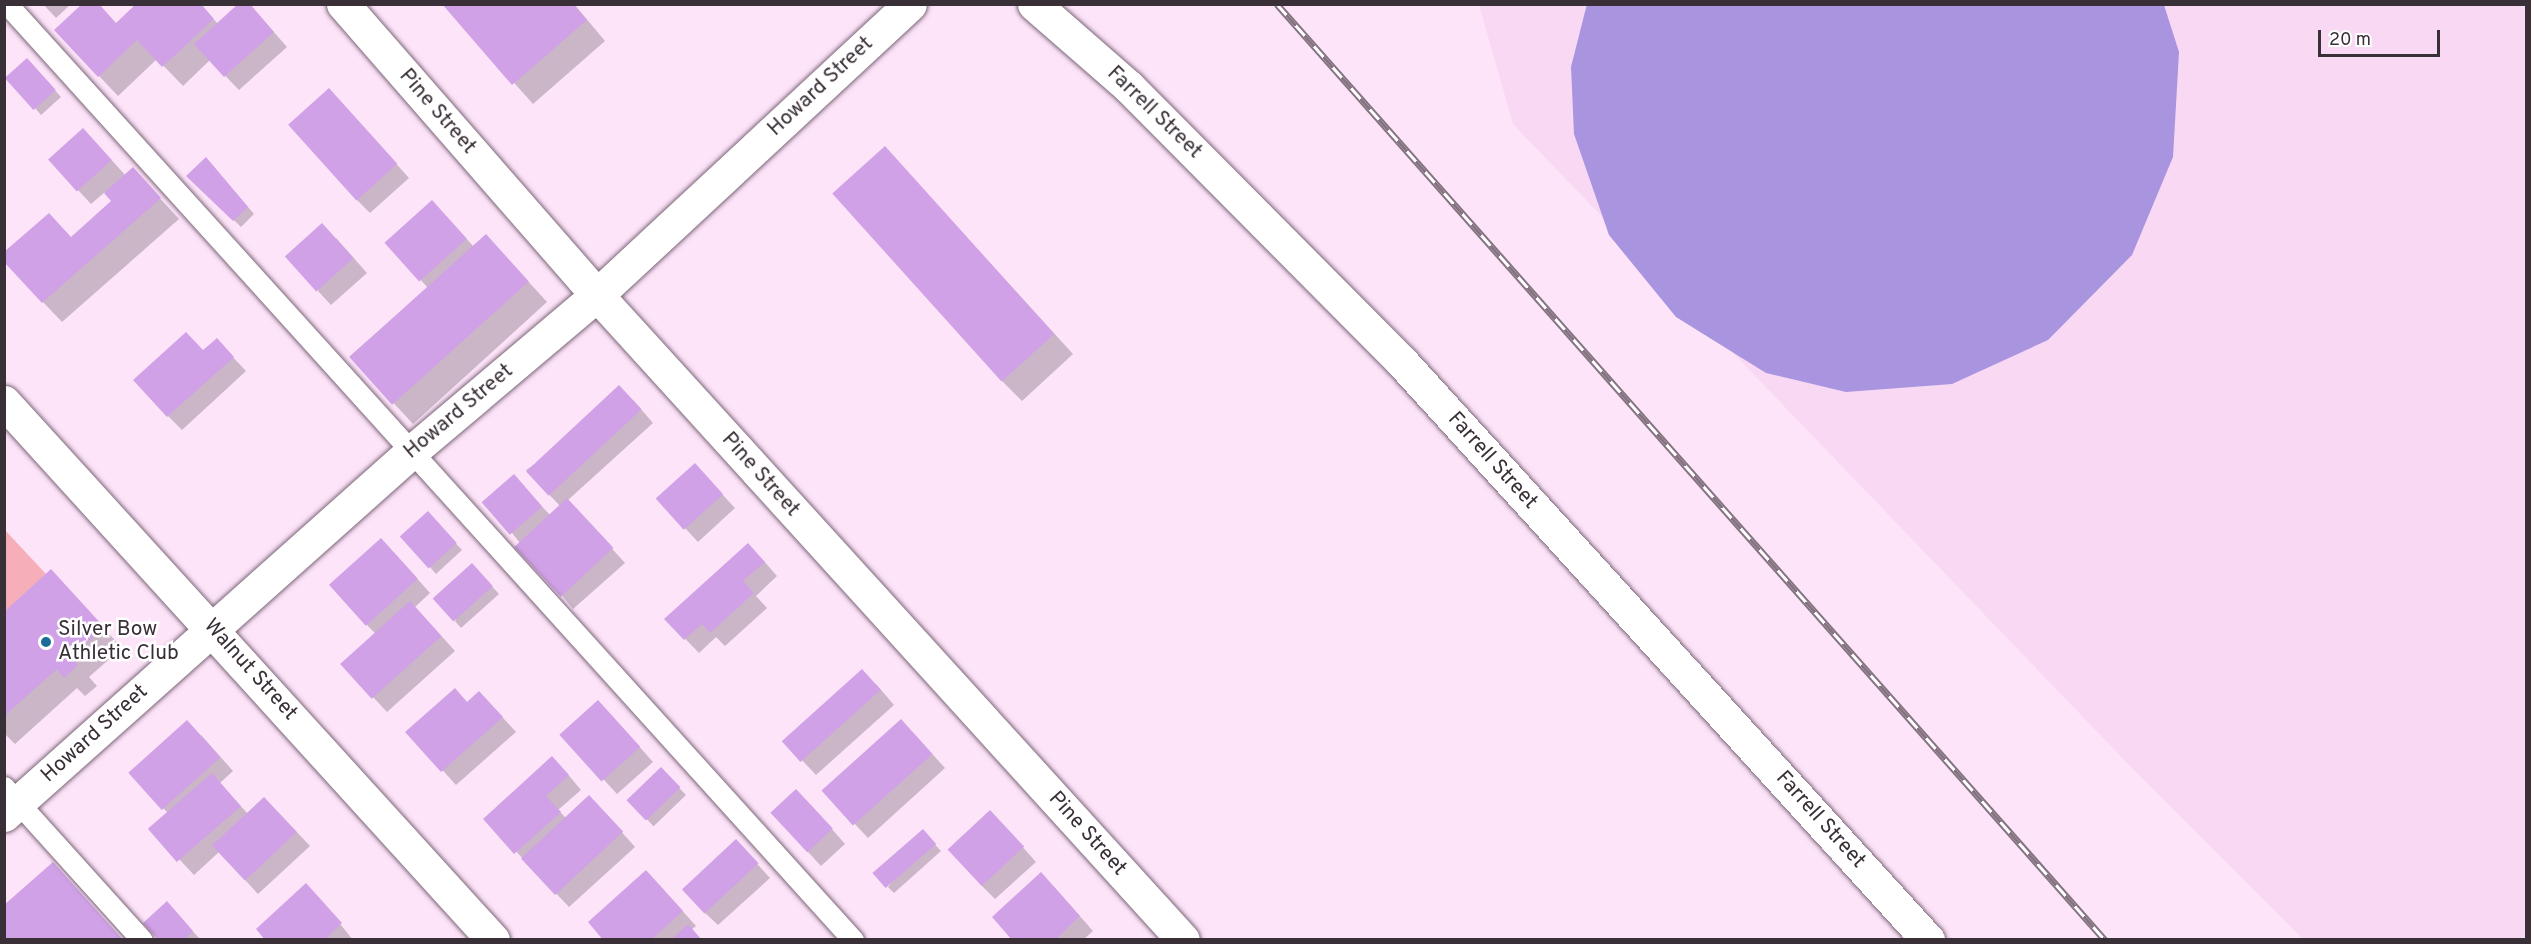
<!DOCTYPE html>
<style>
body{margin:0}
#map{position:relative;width:2531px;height:944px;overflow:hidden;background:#fde4f9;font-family:Overpass,sans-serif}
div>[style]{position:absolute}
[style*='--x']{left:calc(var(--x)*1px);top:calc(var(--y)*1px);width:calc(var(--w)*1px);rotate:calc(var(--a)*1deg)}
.built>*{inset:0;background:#f8d8f2}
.green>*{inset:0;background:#f6aeb9}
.water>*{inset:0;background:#a894df}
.shadow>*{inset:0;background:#0003;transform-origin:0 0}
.building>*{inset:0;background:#d0a1e7;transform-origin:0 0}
.roads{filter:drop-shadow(0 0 2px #7c6678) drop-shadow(0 0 2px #7c6678)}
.service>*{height:21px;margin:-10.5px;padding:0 10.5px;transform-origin:10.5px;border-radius:10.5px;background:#fff}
.minor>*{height:33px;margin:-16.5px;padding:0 16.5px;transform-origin:16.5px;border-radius:16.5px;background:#fff}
.secondary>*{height:33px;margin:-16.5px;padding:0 16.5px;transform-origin:16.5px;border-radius:16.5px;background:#fff}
.rail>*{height:7px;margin-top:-3.5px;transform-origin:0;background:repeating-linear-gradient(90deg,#fff 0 14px,#847481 0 28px);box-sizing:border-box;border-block:2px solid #847481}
.dots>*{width:16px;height:16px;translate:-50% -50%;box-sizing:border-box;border:3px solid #fff;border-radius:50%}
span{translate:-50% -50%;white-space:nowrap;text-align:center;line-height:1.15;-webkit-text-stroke:5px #fff;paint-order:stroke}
.street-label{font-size:21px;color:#392f37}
.poi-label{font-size:21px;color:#392f37}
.left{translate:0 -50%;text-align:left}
.frame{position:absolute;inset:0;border:6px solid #392f37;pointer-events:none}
.scale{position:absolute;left:2318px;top:30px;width:122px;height:27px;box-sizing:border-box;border:3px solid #392f37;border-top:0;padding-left:8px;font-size:18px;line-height:21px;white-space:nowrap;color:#392f37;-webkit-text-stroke:4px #fff;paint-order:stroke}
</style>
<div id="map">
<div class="built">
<i style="clip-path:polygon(1479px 5px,2526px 5px,2526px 939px,2303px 939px,2133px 769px,1513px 124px)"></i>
</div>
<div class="green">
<i style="clip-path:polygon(4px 529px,46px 574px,5px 612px,4px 612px)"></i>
</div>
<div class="water">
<i style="clip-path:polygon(1587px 4px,2164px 5px,2179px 52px,2173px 157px,2132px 255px,2048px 340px,1952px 384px,1846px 392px,1766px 373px,1676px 317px,1609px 235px,1574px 134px,1571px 67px)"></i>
</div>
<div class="shadow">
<i style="clip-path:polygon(43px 4px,71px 4px,56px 18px)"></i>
<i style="clip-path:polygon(200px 4px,218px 24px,258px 14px,287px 47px,239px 90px,210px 60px,183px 86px,157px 59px,118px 96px,99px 76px,117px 24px)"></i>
<i style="clip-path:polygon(444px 4px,574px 4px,605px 41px,533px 104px)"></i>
<i style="clip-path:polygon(34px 67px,61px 97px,41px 115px,35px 108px)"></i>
<i style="clip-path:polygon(342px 104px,409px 178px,370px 213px,357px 200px)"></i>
<i style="clip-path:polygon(97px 144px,126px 176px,133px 169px,179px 219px,62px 322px,43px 302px,72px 238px,113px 202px,105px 192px,91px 204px,78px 190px)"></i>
<i style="clip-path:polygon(885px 148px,1073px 354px,1022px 401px,1002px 381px)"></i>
<i style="clip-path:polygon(213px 166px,254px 214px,241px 227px,188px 176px)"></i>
<i style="clip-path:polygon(446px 216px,474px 247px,505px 256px,547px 302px,413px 424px,350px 356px,428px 288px,387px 243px)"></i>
<i style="clip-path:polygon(336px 238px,367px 273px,331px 305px,318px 291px)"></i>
<i style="clip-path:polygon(203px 352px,230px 354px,246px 371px,182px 430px,168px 416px)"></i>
<i style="clip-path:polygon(633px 400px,653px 423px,568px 500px,625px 563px,573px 609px,512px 533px,520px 483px,550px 515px,560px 506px,526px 470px)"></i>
<i style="clip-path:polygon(708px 479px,735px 508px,698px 542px,657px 498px)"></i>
<i style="clip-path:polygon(434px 520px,462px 550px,436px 574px,430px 567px)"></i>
<i style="clip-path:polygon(395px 554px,430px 593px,415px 607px,455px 651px,387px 712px,342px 664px,376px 634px,367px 625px)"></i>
<i style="clip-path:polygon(762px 559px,777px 576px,756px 596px,767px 608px,725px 646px,716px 637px,699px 653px,666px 619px)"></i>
<i style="clip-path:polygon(51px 571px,122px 648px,89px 677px,97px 686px,85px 696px,77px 688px,15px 744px,4px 733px,4px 614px)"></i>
<i style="clip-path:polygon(479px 572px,499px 594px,461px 628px,455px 621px)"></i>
<i style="clip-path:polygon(876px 684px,894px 705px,816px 775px,784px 741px)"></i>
<i style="clip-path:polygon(455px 690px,468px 703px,493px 707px,516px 732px,456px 785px,408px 732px)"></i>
<i style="clip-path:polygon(612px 716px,653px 762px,617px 794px,563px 735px)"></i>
<i style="clip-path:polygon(201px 735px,233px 771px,220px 783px,248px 814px,278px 812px,310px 846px,258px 894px,219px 852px,194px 875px,152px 830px,169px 814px,163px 808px)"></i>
<i style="clip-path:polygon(915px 735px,945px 768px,868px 838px,824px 791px)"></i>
<i style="left:661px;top:769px;width:36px;height:45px;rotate:46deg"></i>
<i style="clip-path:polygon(566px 772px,581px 790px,558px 810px,566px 818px,603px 811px,635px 847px,569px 907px,485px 819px)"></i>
<i style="clip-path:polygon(810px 804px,845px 844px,821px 866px,772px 813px)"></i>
<i style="clip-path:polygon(1004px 826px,1036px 862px,995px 899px,982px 886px)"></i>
<i style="clip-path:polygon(929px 838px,941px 851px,894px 893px,888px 887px)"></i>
<i style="clip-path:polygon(749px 855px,770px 878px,718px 925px,704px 912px)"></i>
<i style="clip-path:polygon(53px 864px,77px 889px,123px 940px,4px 940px)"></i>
<i style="clip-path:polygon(660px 886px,696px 926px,691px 930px,701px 940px,605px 940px)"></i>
<i style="clip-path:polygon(1055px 888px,1093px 931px,1083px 940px,1014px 940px)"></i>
<i style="clip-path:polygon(320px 899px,353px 940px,267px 940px)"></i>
<i style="clip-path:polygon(173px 910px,199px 938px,198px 940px,160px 940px)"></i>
</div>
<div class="building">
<i style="clip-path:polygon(82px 4px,99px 4px,116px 23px,136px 4px,201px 4px,214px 19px,162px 67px,137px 40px,98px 77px,54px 30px)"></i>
<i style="clip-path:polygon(238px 4px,250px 4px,274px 32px,224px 77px,194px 44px)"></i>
<i style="clip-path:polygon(442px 4px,573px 4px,587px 20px,512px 85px)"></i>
<i style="left:27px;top:58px;width:43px;height:30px;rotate:48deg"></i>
<i style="left:329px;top:88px;width:102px;height:55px;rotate:48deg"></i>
<i style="left:83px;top:128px;width:43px;height:47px;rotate:48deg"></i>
<i style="left:885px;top:146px;width:253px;height:71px;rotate:48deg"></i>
<i style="clip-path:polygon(206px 157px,248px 207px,233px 221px,186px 176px)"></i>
<i style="clip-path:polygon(133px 167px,161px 198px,42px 303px,4px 262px,4px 252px,49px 213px,71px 237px,111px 201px,104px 193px)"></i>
<i style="left:432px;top:200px;width:52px;height:64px;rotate:48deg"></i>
<i style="left:322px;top:223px;width:47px;height:50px;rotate:48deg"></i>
<i style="left:486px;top:234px;width:64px;height:184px;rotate:48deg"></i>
<i style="clip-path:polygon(186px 332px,203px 350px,217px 338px,234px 357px,167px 417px,133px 380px)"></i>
<i style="left:619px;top:385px;width:33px;height:127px;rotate:47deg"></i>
<i style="left:695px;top:463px;width:42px;height:53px;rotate:48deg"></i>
<i style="left:514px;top:474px;width:43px;height:43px;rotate:49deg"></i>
<i style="left:567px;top:498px;width:68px;height:72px;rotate:47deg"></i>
<i style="left:428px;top:511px;width:43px;height:38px;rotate:48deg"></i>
<i style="left:381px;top:538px;width:55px;height:70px;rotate:48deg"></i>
<i style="clip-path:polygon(748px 543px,765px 562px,743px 581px,754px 593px,710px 633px,702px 624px,684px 640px,664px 619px)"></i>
<i style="left:472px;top:563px;width:31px;height:53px;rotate:48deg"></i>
<i style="clip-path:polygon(51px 569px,104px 627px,71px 657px,78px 665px,64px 678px,57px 669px,4px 716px,4px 612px)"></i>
<i style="left:410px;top:601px;width:47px;height:94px;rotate:48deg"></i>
<i style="left:862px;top:669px;width:28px;height:108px;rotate:48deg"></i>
<i style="clip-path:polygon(455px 688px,467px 702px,479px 691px,503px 717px,441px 772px,405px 732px)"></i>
<i style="left:598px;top:700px;width:63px;height:52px;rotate:48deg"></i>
<i style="left:901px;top:719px;width:47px;height:107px;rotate:48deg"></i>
<i style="left:187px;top:720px;width:50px;height:79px;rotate:48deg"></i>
<i style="clip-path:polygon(552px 756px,569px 775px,546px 796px,561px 812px,514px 854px,483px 819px)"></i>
<i style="left:661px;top:767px;width:28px;height:48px;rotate:46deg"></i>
<i style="left:212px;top:773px;width:44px;height:85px;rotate:49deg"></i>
<i style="left:796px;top:789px;width:54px;height:35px;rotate:47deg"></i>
<i style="left:589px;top:795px;width:50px;height:93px;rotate:47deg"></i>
<i style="left:264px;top:797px;width:48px;height:71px;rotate:47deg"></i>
<i style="left:990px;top:810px;width:50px;height:58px;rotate:47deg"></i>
<i style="left:923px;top:829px;width:20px;height:67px;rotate:49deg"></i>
<i style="left:736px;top:839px;width:33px;height:74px;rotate:47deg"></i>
<i style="clip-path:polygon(53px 862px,123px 940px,4px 940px,4px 905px)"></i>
<i style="clip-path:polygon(646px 870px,683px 911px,651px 940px,603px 940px,588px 922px)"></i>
<i style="clip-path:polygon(1041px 872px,1080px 916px,1055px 940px,1012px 940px,992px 917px)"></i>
<i style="clip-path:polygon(306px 883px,342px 923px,324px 940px,265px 940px,256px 929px)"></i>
<i style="clip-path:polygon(167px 901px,193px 931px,184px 940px,158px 940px,143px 923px)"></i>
<i style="clip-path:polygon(688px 924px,702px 940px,671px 940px)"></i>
</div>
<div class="roads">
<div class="service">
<i style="--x:7;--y:4;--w:1262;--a:47.89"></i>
<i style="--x:4;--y:787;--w:206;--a:48"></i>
</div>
<div class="minor">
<i style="--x:343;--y:4;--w:386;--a:48.9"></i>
<i style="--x:597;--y:295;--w:871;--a:47.74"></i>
<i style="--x:4;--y:402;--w:727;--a:47.73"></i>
<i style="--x:4;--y:815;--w:545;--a:-41.73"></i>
<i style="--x:411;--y:452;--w:243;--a:-40.2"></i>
<i style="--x:597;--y:295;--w:427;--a:-42.9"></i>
</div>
<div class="secondary">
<i style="--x:1034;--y:4;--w:126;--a:41.1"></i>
<i style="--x:1129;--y:87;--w:387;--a:45.2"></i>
<i style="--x:1402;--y:362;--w:782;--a:47.7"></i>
</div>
</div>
<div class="rail">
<i style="--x:1277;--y:4;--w:1250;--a:48.5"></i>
</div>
<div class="dots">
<i style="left:46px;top:642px;background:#196b9c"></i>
</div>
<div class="street-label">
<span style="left:821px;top:87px;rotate:-43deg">Howard Street</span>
<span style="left:437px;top:112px;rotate:49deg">Pine Street</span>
<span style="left:1154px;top:113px;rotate:44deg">Farrell Street</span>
<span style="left:459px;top:412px;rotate:-40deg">Howard Street</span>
<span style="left:1492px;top:461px;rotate:48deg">Farrell Street</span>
<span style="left:760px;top:475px;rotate:48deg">Pine Street</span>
<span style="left:250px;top:670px;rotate:48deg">Walnut Street</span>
<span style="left:95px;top:734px;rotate:-42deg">Howard Street</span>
<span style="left:1820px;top:820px;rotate:48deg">Farrell Street</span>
<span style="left:1087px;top:834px;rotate:48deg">Pine Street</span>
</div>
<div class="poi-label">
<span class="left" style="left:58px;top:642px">Silver Bow<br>Athletic Club</span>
</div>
<div class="frame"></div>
<div class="scale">20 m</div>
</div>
